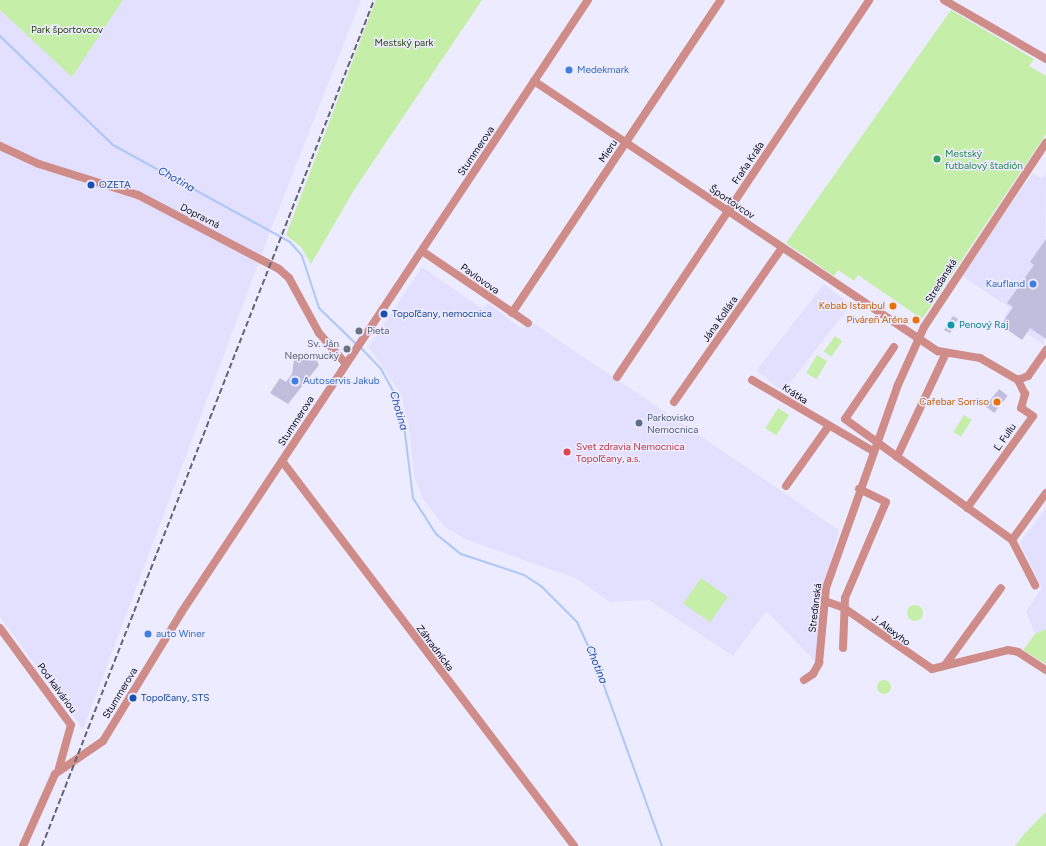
<!DOCTYPE html>
<meta charset="utf-8">
<style>
body{margin:0}
#map{position:relative;width:1046px;height:846px;overflow:hidden;background:#edebff;font-family:Figtree,sans-serif}
div>[style]{position:absolute}
[style*='--x']{left:calc(var(--x)*1px);top:calc(var(--y)*1px);width:calc(var(--w)*1px);rotate:calc(var(--a)*1deg)}
.built>*{inset:0;background:#e3dfff;transform-origin:0 0}
.green>*{inset:0;background:#c5efa8;transform-origin:0 0}
.round{border-radius:50%}
.stream>*{height:2px;margin:-1px;padding:0 1px;transform-origin:1px;border-radius:1px;background:#abc7f7}
.building>*{inset:0;background:#c1bddc;transform-origin:0 0}
.minor>*{height:8px;margin:-4px;padding:0 4px;transform-origin:4px;border-radius:4px;background:#cf8c89}
.rail>*{height:2px;margin-top:-1px;transform-origin:0;background:repeating-linear-gradient(90deg,#656372 0 6px,transparent 0 9px)}
.dots>*{width:11px;height:11px;translate:-50% -50%;box-sizing:border-box;border:2px solid #edebff;border-radius:50%}
span{translate:-50% -50%;white-space:nowrap;text-align:center;line-height:1.15;-webkit-text-stroke:3px #edebff;paint-order:stroke}
.park-label{font-size:10px;color:#254204}
.shop-label{font-size:10px;color:#366cbe}
.left{translate:0 -50%;text-align:left}
.right{translate:-100% -50%;text-align:right}
.street-label{font-size:10px;color:#0c0a15}
.leisure-label{font-size:10px;color:#27864d}
.transit-label{font-size:10px;color:#164399}
.food-label{font-size:10px;color:#c56008}
.culture-label{font-size:10px;color:#0d838f}
.worship-label{font-size:10px;color:#5b616d}
.service-label{font-size:10px;color:#4e5e75}
.health-label{font-size:10px;color:#be3a42}
.water-label{font-size:11px;color:#1a4ea8;font-style:italic}
</style>
<div id="map">
<div class="built">
<i style="clip-path:polygon(123px 0,361px 0,276px 216px,83px 729px,0 617px,0 9px,72px 76px)"></i>
<i style="clip-path:polygon(1033px 173px,1042px 179px,1046px 173px,1044px 345px,1004px 317px,1010px 308px,961px 275px)"></i>
<i style="clip-path:polygon(422px 267px,483px 309px,488px 303px,519px 327px,524px 328px,529px 320px,839px 530px,821px 598px,816px 662px,766px 611px,733px 656px,649px 600px,610px 602px,575px 578px,465px 539px,445px 527px,423px 499px,414px 476px,409px 427px,401px 394px,369px 347px)"></i>
<i style="left:824px;top:284px;width:34px;height:110px;rotate:38deg"></i>
<i style="clip-path:polygon(1046px 508px,1046px 629px,1035px 634px,1026px 611px,1042px 588px,1020px 543px)"></i>
</div>
<div class="green">
<i style="clip-path:polygon(0 0,123px 0,72px 77px,0 10px)"></i>
<i style="clip-path:polygon(376px 0,482px 0,354px 190px,311px 264px,301px 247px,286px 235px)"></i>
<i style="clip-path:polygon(951px 10px,1034px 59px,1029px 66px,1046px 76px,1046px 134px,922px 319px,858px 275px,854px 281px,838px 270px,834px 276px,786px 243px)"></i>
<i style="left:835px;top:336px;width:9px;height:19px;rotate:36deg"></i>
<i style="left:817px;top:355px;width:12px;height:21px;rotate:31deg"></i>
<i style="left:778px;top:408px;width:13px;height:24px;rotate:32deg"></i>
<i style="left:964px;top:415px;width:9px;height:20px;rotate:32deg"></i>
<i style="left:701px;top:578px;width:33px;height:31px;rotate:35deg"></i>
<i class="round" style="left:907px;top:605px;width:16px;height:16px"></i>
<i style="clip-path:polygon(1046px 629px,1046px 664px,1023px 650px,1035px 634px)"></i>
<i class="round" style="left:877px;top:680px;width:14px;height:14px"></i>
<i style="clip-path:polygon(1046px 812px,1046px 846px,1015px 846px,1024px 834px)"></i>
</div>
<div class="stream">
<i style="--x:0;--y:36;--w:157;--a:44"></i>
<i style="--x:113;--y:145;--w:202;--a:28.7"></i>
<i style="--x:290;--y:242;--w:18;--a:49"></i>
<i style="--x:302;--y:256;--w:55;--a:71.9"></i>
<i style="--x:319;--y:308;--w:53;--a:44.2"></i>
<i style="--x:360;--y:347;--w:30;--a:46"></i>
<i style="--x:381;--y:369;--w:26;--a:61"></i>
<i style="--x:394;--y:392;--w:42;--a:75"></i>
<i style="--x:405;--y:433;--w:65;--a:83"></i>
<i style="--x:413;--y:498;--w:43;--a:57.4"></i>
<i style="--x:436;--y:534;--w:32;--a:39"></i>
<i style="--x:461;--y:554;--w:66;--a:18.4"></i>
<i style="--x:524;--y:575;--w:20;--a:33"></i>
<i style="--x:541;--y:586;--w:51;--a:45"></i>
<i style="--x:577;--y:622;--w:43;--a:65.2"></i>
<i style="--x:595;--y:661;--w:197;--a:70.1"></i>
</div>
<div class="building">
<i style="clip-path:polygon(1046px 239px,1046px 339px,1030px 328px,1022px 340px,1001px 325px,1013px 307px,1007px 303px,1034px 265px,1030px 262px)"></i>
<i style="clip-path:polygon(953px 316px,958px 319px,950px 333px,944px 330px)"></i>
<i style="clip-path:polygon(302px 355px,315px 357px,319px 365px,288px 404px,270px 393px,280px 378px,286px 382px,292px 374px,294px 360px)"></i>
<i style="left:999px;top:389px;width:11px;height:22px;rotate:38deg"></i>
</div>
<div class="minor">
<i style="--x:944;--y:0;--w:118;--a:30"></i>
<i style="--x:534;--y:81;--w:486;--a:33.8"></i>
<i style="--x:938;--y:351;--w:43;--a:9.5"></i>
<i style="--x:980;--y:358;--w:44;--a:30.1"></i>
<i style="--x:1018;--y:380;--w:11;--a:-22"></i>
<i style="--x:1028;--y:376;--w:32;--a:-55"></i>
<i style="--x:0;--y:146;--w:43;--a:24.8"></i>
<i style="--x:39;--y:164;--w:104;--a:17.4"></i>
<i style="--x:138;--y:195;--w:159;--a:27.7"></i>
<i style="--x:279;--y:269;--w:13;--a:42"></i>
<i style="--x:289;--y:278;--w:63;--a:61.4"></i>
<i style="--x:319;--y:333;--w:40;--a:49"></i>
<i style="--x:422;--y:251;--w:128;--a:34.2"></i>
<i style="--x:512;--y:313;--w:376;--a:-56.3"></i>
<i style="--x:894;--y:347;--w:87;--a:124.2"></i>
<i style="--x:845;--y:419;--w:206;--a:35.9"></i>
<i style="--x:1012;--y:540;--w:58;--a:-54.1"></i>
<i style="--x:617;--y:377;--w:453;--a:-56.2"></i>
<i style="--x:752;--y:380;--w:140;--a:30.4"></i>
<i style="--x:674;--y:402;--w:188;--a:-55"></i>
<i style="--x:897;--y:457;--w:115;--a:-64.8"></i>
<i style="--x:282;--y:461;--w:483;--a:52.8"></i>
<i style="--x:786;--y:486;--w:72;--a:-54.6"></i>
<i style="--x:967;--y:508;--w:113;--a:-54.3"></i>
<i style="--x:1033;--y:416;--w:14;--a:-146"></i>
<i style="--x:1021;--y:408;--w:15;--a:-74"></i>
<i style="--x:1025;--y:394;--w:16;--a:-117"></i>
<i style="--x:1012;--y:540;--w:51;--a:62.9"></i>
<i style="--x:825;--y:601;--w:20;--a:20"></i>
<i style="--x:844;--y:608;--w:107;--a:34.7"></i>
<i style="--x:932;--y:669;--w:78;--a:-14"></i>
<i style="--x:1008;--y:650;--w:10;--a:11"></i>
<i style="--x:1018;--y:652;--w:33;--a:33"></i>
<i style="--x:0;--y:628;--w:120;--a:53.8"></i>
<i style="--x:71;--y:725;--w:45;--a:105.6"></i>
<i style="--x:843;--y:648;--w:50;--a:-87.7"></i>
<i style="--x:845;--y:598;--w:104;--a:-66.9"></i>
<i style="--x:886;--y:502;--w:30;--a:-154"></i>
<i style="--x:945;--y:665;--w:95;--a:-54"></i>
<i style="--x:804;--y:680;--w:11;--a:-34"></i>
<i style="--x:813;--y:674;--w:13;--a:-61"></i>
<i style="--x:819;--y:663;--w:75;--a:-84.7"></i>
<i style="--x:826;--y:588;--w:213;--a:-70.5"></i>
<i style="--x:897;--y:387;--w:66;--a:-65.8"></i>
<i style="--x:924;--y:327;--w:221;--a:-56.5"></i>
<i style="--x:23;--y:846;--w:79;--a:-66"></i>
<i style="--x:55;--y:774;--w:58;--a:-34.5"></i>
<i style="--x:103;--y:741;--w:150;--a:-58.6"></i>
<i style="--x:181;--y:613;--w:736;--a:-56.42"></i>
</div>
<div class="rail">
<i style="--x:42;--y:846;--w:909;--a:-68.57"></i>
</div>
<div class="dots">
<i style="left:569px;top:70px;background:#3f7fe0"></i>
<i style="left:937px;top:159px;background:#2e9e5b"></i>
<i style="left:91px;top:185px;background:#1a4fb4"></i>
<i style="left:1033px;top:284px;background:#3f7fe0"></i>
<i style="left:893px;top:306px;background:#e8710a"></i>
<i style="left:384px;top:314px;background:#1a4fb4"></i>
<i style="left:916px;top:320px;background:#e8710a"></i>
<i style="left:951px;top:325px;background:#0f9aa8"></i>
<i style="left:359px;top:331px;background:#6b7280"></i>
<i style="left:347px;top:349px;background:#6b7280"></i>
<i style="left:295px;top:381px;background:#3f7fe0"></i>
<i style="left:997px;top:402px;background:#e8710a"></i>
<i style="left:639px;top:423px;background:#5c6f8a"></i>
<i style="left:567px;top:452px;background:#e0444e"></i>
<i style="left:148px;top:634px;background:#3f7fe0"></i>
<i style="left:133px;top:698px;background:#1a4fb4"></i>
</div>
<div class="park-label">
<span style="left:67px;top:30px">Park športovcov</span>
<span style="left:404px;top:43px">Mestský park</span>
</div>
<div class="shop-label">
<span class="left" style="left:577px;top:70px">Medekmark</span>
<span class="right" style="left:1025px;top:284px">Kaufland</span>
<span class="left" style="left:303px;top:381px">Autoservis Jakub</span>
<span class="left" style="left:156px;top:634px">auto Winer</span>
</div>
<div class="street-label">
<span style="left:476px;top:151px;rotate:-56deg">Stummerova</span>
<span style="left:608px;top:151px;rotate:-56deg">Mieru</span>
<span style="left:748px;top:163px;rotate:-56deg">Fraňa Kráľa</span>
<span style="left:732px;top:202px;rotate:34deg">Športovcov</span>
<span style="left:200px;top:216px;rotate:27deg">Dopravná</span>
<span style="left:480px;top:279px;rotate:35deg">Pavlovova</span>
<span style="left:941px;top:281px;rotate:-58deg">Streďanská</span>
<span style="left:720px;top:319px;rotate:-55deg">Jána Kollára</span>
<span style="left:795px;top:394px;rotate:33deg">Krátka</span>
<span style="left:296px;top:421px;rotate:-57deg">Stummerova</span>
<span style="left:1005px;top:437px;rotate:-55deg">Ľ. Fullu</span>
<span style="left:815px;top:608px;rotate:-83deg">Streďanská</span>
<span style="left:891px;top:630px;rotate:37deg">J. Alexyho</span>
<span style="left:435px;top:648px;rotate:53deg">Záhradnícka</span>
<span style="left:57px;top:688px;rotate:54deg">Pod kalváriou</span>
<span style="left:120px;top:693px;rotate:-59deg">Stummerova</span>
</div>
<div class="leisure-label">
<span class="left" style="left:945px;top:159px">Mestský<br>futbalový štadión</span>
</div>
<div class="transit-label">
<span class="left" style="left:99px;top:185px">OZETA</span>
<span class="left" style="left:392px;top:314px">Topoľčany, nemocnica</span>
<span class="left" style="left:141px;top:698px">Topoľčany, STS</span>
</div>
<div class="food-label">
<span class="right" style="left:885px;top:306px">Kebab Istanbul</span>
<span class="right" style="left:908px;top:320px">Piváreň Aréna</span>
<span class="right" style="left:989px;top:402px">Cafebar Sorriso</span>
</div>
<div class="culture-label">
<span class="left" style="left:959px;top:325px">Penový Raj</span>
</div>
<div class="worship-label">
<span class="left" style="left:367px;top:331px">Pieta</span>
<span class="right" style="left:339px;top:349px">Sv. Ján<br>Nepomucký</span>
</div>
<div class="service-label">
<span class="left" style="left:647px;top:423px">Parkovisko<br>Nemocnica</span>
</div>
<div class="health-label">
<span class="left" style="left:576px;top:452px">Svet zdravia Nemocnica<br>Topoľčany, a.s.</span>
</div>
<div class="water-label">
<span style="left:176px;top:180px;rotate:29deg">Chotina</span>
<span style="left:398px;top:411px;rotate:74deg">Chotina</span>
<span style="left:596px;top:665px;rotate:68deg">Chotina</span>
</div>
</div>
